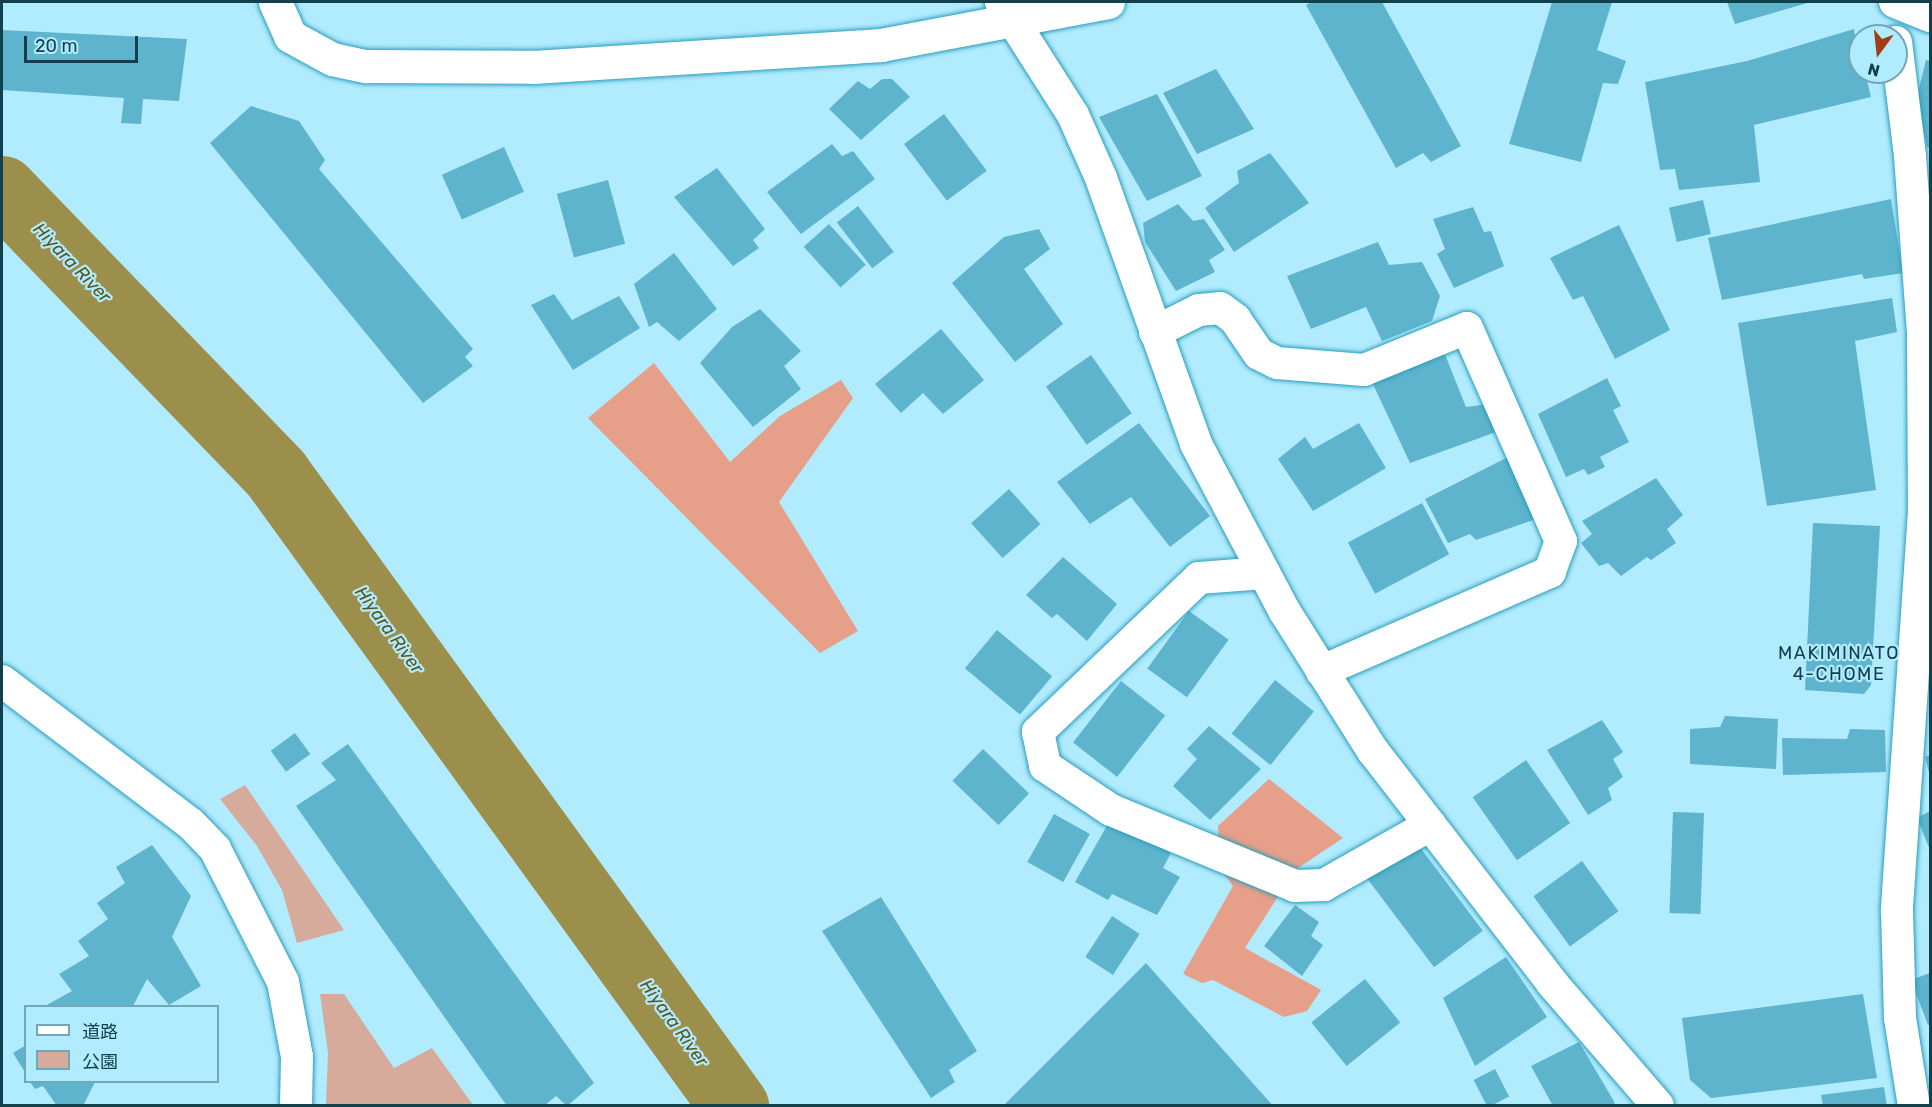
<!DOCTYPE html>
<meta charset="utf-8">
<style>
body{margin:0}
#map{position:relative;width:1932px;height:1107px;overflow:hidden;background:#b1ebfe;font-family:Rubik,"Noto Sans JP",sans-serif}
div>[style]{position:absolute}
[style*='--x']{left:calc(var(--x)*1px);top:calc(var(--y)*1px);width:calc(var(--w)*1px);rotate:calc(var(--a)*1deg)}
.green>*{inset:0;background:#d7ab9c}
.forest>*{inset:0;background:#e69f88}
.river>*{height:69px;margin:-34.5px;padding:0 34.5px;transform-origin:34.5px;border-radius:34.5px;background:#9c8f4b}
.building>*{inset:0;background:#5eb4cd;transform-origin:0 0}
.roads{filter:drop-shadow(0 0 2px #2a9ebb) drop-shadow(0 0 2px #2a9ebb)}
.street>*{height:32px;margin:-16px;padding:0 16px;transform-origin:16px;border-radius:16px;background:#fff}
.secondary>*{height:33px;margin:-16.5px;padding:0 16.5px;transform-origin:16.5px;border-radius:16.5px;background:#fff}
span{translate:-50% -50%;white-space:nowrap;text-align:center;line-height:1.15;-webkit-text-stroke:4.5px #b1ebfe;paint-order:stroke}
.water-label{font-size:18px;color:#5d531f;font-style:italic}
.neighbourhood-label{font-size:18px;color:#12414d;letter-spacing:1.5px}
.frame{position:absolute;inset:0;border:3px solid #12414d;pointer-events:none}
.legend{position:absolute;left:24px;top:1005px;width:195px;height:78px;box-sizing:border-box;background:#b1ebfe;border:2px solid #71a7b7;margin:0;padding:8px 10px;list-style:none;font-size:18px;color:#12414d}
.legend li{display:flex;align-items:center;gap:12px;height:30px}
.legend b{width:30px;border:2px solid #71a7b7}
.north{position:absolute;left:1848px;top:24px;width:60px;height:60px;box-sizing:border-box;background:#b1ebfe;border:2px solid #71a7b7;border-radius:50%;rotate:195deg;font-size:16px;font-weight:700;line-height:24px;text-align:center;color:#12414d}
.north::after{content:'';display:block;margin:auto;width:21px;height:27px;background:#a23c16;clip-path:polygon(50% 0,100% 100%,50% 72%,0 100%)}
.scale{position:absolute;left:24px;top:36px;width:114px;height:27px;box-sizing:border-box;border:3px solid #12414d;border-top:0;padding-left:8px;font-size:18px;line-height:21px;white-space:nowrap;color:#12414d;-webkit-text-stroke:4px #b1ebfe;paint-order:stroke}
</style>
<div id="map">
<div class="green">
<i style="clip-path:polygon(245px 785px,344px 930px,297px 943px,282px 890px,257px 846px,220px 799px)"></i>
<i style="clip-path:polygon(320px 994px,344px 994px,394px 1068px,432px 1048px,473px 1105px,326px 1105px,328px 1053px)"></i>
</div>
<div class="forest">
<i style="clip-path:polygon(654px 363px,730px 462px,780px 416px,841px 380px,853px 398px,779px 502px,858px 631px,820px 653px,588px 418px)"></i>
<i style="clip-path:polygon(1269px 779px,1343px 838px,1295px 870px,1245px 948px,1321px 990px,1307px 1011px,1284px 1017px,1213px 980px,1202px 983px,1183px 974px,1233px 886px,1220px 869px,1218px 826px)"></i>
</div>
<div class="river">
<i style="--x:2;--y:190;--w:395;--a:46"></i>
<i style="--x:276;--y:474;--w:781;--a:54.07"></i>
</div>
<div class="building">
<i style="clip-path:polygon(1312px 2px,1382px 2px,1461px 146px,1431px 162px,1423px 153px,1396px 168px,1306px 5px)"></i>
<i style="clip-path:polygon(1552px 2px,1612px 2px,1597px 50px,1626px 61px,1618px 84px,1603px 83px,1581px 162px,1509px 144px)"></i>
<i style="clip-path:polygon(1727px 2px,1811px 2px,1735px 24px)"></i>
<i style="clip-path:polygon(1854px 29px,1860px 72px,1865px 72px,1871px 97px,1754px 125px,1760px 182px,1679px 190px,1675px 169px,1660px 170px,1645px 82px,1747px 61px)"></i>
<i style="clip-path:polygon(2px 30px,187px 39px,179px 101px,143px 99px,141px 124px,121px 123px,124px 98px,2px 90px)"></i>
<i style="clip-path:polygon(1926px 60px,1930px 61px,1930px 148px,1927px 147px,1917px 97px)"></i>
<i style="clip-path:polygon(1216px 69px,1254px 129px,1197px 154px,1163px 93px)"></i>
<i style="clip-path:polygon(882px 79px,892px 79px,910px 97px,861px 140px,829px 109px,858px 81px,870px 89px)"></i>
<i style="clip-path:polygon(1157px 94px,1202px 176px,1147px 201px,1099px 117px)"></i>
<i style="clip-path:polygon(251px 106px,299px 121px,325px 160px,319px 169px,473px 349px,465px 357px,473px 366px,423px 403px,210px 143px)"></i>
<i style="left:944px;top:114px;width:71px;height:50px;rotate:53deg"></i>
<i style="clip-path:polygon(832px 144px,842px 156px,853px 151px,875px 179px,801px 234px,767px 192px)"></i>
<i style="left:504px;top:147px;width:49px;height:68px;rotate:66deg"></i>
<i style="clip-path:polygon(1270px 153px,1309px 203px,1234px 252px,1205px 208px,1239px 183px,1237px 171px)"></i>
<i style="clip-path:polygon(717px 168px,765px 229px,753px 240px,759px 248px,733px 266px,674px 197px)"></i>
<i style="left:608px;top:180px;width:66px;height:53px;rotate:75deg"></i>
<i style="clip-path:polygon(1891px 199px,1903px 273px,1864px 279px,1862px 274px,1722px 300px,1708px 238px)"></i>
<i style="left:1703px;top:200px;width:35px;height:35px;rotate:77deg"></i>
<i style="clip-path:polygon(1178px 204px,1193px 221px,1204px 219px,1225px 250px,1209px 260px,1215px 272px,1176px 291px,1145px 242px,1143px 223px)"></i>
<i style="left:858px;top:206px;width:58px;height:27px;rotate:52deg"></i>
<i style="clip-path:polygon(1473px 207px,1484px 232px,1491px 231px,1504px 266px,1454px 288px,1437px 254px,1445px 249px,1433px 219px)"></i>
<i style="left:829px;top:224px;width:55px;height:34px;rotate:48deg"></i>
<i style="clip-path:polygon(1619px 225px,1670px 330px,1615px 359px,1583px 296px,1573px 300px,1550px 258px)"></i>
<i style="clip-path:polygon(1039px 229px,1050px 249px,1024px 269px,1063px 324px,1015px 362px,952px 283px,1004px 237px)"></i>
<i style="clip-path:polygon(1378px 242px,1389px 265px,1422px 262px,1440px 296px,1432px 321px,1382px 341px,1366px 307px,1311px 329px,1287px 276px)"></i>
<i style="clip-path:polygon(674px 253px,717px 309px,679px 341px,657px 322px,649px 327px,634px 284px)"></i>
<i style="clip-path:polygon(554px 294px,572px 320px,619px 296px,640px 328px,573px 370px,531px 305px)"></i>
<i style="clip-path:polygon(1892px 298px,1897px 332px,1855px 341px,1876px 490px,1767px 506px,1738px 323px)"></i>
<i style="clip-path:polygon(760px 309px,801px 351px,784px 366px,801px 389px,753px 427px,700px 363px,732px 327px)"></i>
<i style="clip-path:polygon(941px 329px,984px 380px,943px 414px,923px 393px,901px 413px,875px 384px)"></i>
<i style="clip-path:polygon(1444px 352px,1466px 407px,1488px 404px,1499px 431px,1410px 463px,1371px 380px)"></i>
<i style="left:1091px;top:355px;width:71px;height:55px;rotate:55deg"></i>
<i style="clip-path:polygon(1607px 378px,1621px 406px,1613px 410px,1629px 442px,1600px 457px,1605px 467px,1588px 475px,1584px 469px,1566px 477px,1538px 414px)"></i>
<i style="clip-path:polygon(1139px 423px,1210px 516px,1170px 547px,1131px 497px,1090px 524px,1057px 482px)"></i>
<i style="clip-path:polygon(1359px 423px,1386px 468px,1313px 511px,1278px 459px,1305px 437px,1313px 449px)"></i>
<i style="clip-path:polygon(1514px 454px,1542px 517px,1476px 540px,1470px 534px,1448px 543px,1425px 499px)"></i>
<i style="clip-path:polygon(1656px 478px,1683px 515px,1667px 529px,1676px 543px,1651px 560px,1647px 557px,1621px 576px,1608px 563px,1599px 566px,1581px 543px,1592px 534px,1582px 521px)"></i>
<i style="left:1009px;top:489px;width:47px;height:51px;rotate:48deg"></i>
<i style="left:1422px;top:503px;width:58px;height:84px;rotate:62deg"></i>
<i style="clip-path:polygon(1813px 523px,1880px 526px,1871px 685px,1864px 694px,1805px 690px)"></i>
<i style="clip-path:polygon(1063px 557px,1117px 604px,1087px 641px,1057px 614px,1052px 618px,1026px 595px)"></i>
<i style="left:1189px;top:611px;width:49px;height:71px;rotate:36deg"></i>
<i style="left:997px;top:630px;width:72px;height:50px;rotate:40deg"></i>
<i style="left:1275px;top:680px;width:50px;height:69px;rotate:39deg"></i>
<i style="left:1121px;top:681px;width:56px;height:78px;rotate:38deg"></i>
<i style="clip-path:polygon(1725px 716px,1778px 719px,1776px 769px,1690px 764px,1690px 729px,1720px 727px)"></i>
<i style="clip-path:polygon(1602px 720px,1623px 752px,1613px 759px,1623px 777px,1608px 788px,1612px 800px,1588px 815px,1547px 750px)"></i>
<i style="clip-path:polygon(1209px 726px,1261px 769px,1210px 820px,1173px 786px,1197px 759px,1187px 749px)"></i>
<i style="clip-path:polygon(1850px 729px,1885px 730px,1886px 772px,1783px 775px,1782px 738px,1847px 739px)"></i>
<i style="left:295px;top:733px;width:26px;height:30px;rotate:54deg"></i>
<i style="clip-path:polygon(348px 744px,594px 1083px,567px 1106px,556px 1096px,544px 1106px,507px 1106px,296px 806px,336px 780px,321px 763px)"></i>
<i style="left:983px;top:749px;width:64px;height:44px;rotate:44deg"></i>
<i style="clip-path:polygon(1930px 755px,1930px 776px,1925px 757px)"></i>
<i style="left:1526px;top:760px;width:77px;height:65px;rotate:55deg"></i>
<i style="clip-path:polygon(1930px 811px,1930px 850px,1917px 818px)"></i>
<i style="left:1673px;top:812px;width:31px;height:101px;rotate:2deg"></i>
<i style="left:1054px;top:814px;width:41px;height:55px;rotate:29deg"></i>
<i style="clip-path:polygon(1109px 822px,1171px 853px,1163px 868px,1180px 877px,1157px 915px,1112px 894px,1108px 900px,1075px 882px)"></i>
<i style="left:1416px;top:842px;width:111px;height:61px;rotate:53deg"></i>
<i style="clip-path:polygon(152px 845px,191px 896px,172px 937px,201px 986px,169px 1005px,147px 979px,133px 1006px,45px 1006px,72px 991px,59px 974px,89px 956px,78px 941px,108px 919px,97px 903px,125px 883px,116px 867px)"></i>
<i style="left:1582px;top:861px;width:62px;height:60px;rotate:54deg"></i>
<i style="clip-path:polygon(881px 897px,977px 1051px,949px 1070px,955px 1082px,931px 1098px,822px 931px)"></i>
<i style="clip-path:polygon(1295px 905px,1319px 922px,1311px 936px,1323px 945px,1302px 976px,1264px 946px)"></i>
<i style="left:1112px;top:916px;width:33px;height:49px;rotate:33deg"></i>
<i style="clip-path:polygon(1506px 957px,1547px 1017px,1475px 1066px,1443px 998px)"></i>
<i style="clip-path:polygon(1146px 963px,1273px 1106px,1003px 1106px)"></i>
<i style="clip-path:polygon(1930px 973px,1930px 1024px,1928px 1025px,1911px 980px)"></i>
<i style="left:1365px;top:979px;width:56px;height:69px;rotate:51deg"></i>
<i style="clip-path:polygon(1863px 994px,1877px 1078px,1711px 1098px,1690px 1080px,1682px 1018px)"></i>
<i style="clip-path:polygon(1579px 1042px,1615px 1103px,1610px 1106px,1553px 1106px,1531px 1066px)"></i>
<i style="clip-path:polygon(26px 1045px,26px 1074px,13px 1053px)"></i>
<i style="left:1495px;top:1069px;width:31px;height:24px;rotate:63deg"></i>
<i style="clip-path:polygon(30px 1082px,95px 1082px,83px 1106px,57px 1106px,43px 1086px,35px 1089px)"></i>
<i style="clip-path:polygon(1884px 1087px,1887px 1106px,1823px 1106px,1821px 1095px)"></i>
</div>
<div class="roads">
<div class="street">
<i style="--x:1001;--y:2;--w:134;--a:57.5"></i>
<i style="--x:1073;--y:115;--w:69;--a:66"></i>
<i style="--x:1101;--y:178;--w:282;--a:70.3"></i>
<i style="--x:1196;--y:444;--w:190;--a:62.1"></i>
<i style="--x:1285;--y:612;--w:165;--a:57.7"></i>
<i style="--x:1373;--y:751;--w:293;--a:52.3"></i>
<i style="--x:1552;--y:983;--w:162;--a:49.2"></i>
<i style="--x:1895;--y:2;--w:38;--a:22"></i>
<i style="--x:1896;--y:42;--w:115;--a:83"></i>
<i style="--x:1910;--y:156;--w:175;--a:85.8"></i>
<i style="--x:1923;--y:331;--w:180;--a:89.7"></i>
<i style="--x:1924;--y:511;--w:401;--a:93.9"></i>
<i style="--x:1897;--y:911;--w:107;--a:88.4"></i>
<i style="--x:1900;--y:1018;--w:89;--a:81"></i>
<i style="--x:1155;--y:332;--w:49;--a:-26.6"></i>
<i style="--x:1199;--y:310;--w:21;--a:-5"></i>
<i style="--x:1220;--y:308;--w:19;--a:36"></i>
<i style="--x:1235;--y:319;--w:42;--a:55.6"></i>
<i style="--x:1259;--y:354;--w:20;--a:27"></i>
<i style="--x:1277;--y:363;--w:87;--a:4.6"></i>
<i style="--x:1364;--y:370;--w:111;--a:-22.2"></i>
<i style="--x:1467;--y:328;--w:233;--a:66.2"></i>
<i style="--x:1561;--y:541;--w:33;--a:110"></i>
<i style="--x:1550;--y:572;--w:249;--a:156.5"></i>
<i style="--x:1264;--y:573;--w:65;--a:175.6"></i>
<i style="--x:1199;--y:578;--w:223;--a:136.3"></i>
<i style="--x:1038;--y:732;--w:35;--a:78"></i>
<i style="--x:1045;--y:766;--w:79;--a:33.7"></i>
<i style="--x:1111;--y:810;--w:199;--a:22.4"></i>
<i style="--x:1295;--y:886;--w:29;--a:-2"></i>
<i style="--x:1324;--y:885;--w:122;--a:-29.5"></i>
<i style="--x:2;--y:681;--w:237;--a:37.1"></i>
<i style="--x:191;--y:824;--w:35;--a:46"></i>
<i style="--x:215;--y:849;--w:149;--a:62.9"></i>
<i style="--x:283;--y:982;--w:76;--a:79.4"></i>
<i style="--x:297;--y:1057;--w:49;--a:91.2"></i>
</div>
<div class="secondary">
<i style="--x:275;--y:2;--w:37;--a:66"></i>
<i style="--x:290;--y:36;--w:48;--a:28.7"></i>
<i style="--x:332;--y:59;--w:35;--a:12"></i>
<i style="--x:366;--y:66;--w:167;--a:0.3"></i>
<i style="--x:533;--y:67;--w:349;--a:-3.6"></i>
<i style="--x:881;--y:45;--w:231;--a:-10.7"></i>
</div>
</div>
<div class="water-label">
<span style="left:72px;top:263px;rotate:46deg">Hiyara River</span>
<span style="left:389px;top:630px;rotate:54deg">Hiyara River</span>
<span style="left:674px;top:1023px;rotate:54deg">Hiyara River</span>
</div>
<div class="neighbourhood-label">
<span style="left:1839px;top:664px">MAKIMINATO<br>4-CHOME</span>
</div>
<div class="frame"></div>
<ul class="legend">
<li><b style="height:8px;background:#fff"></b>道路</li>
<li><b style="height:16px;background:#d7ab9c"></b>公園</li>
</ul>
<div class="north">N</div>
<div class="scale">20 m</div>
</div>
